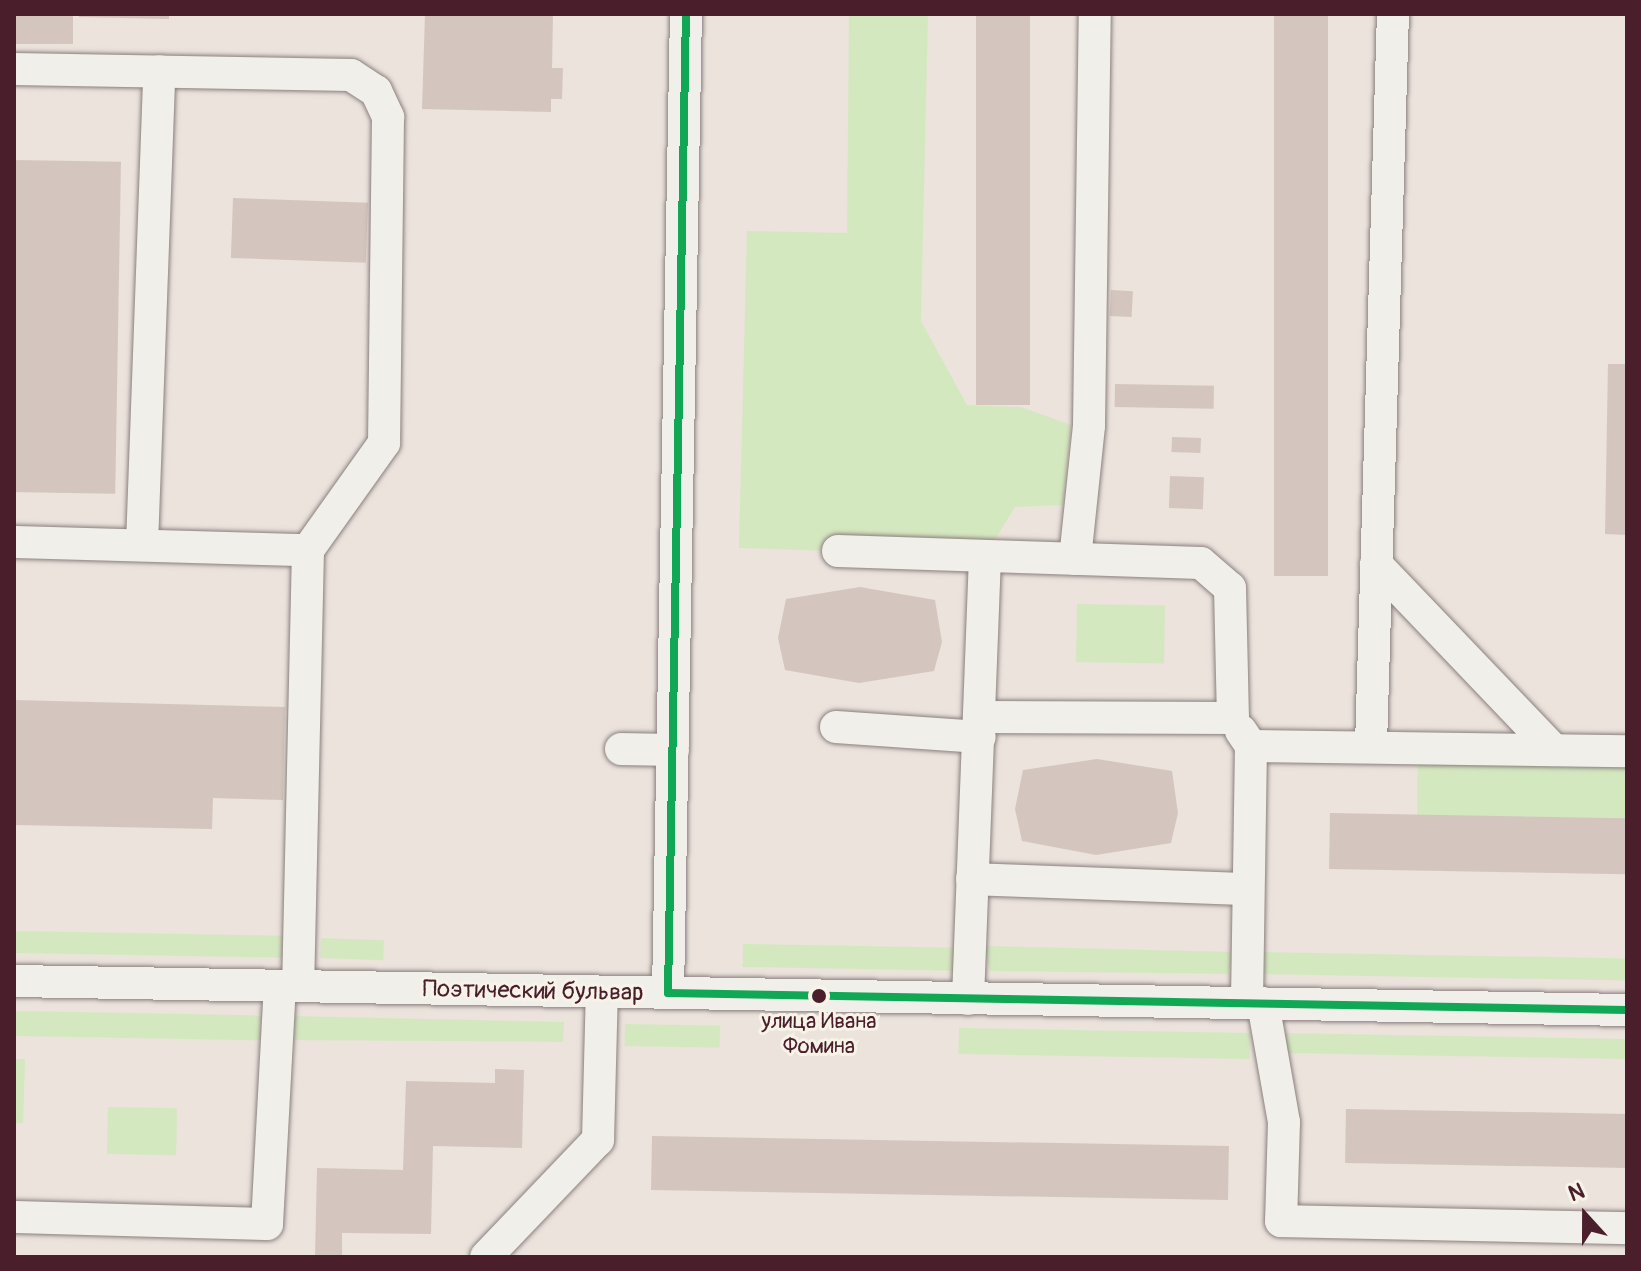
<!DOCTYPE html>
<meta charset="utf-8">
<style>
body{margin:0}
#map{position:relative;width:1641px;height:1271px;overflow:hidden;background:#ebe3dc;font-family:Pangolin,sans-serif}
div>[style]{position:absolute}
[style*='--x']{left:calc(var(--x)*1px);top:calc(var(--y)*1px);width:calc(var(--w)*1px);rotate:calc(var(--a)*1deg)}
.green>*{inset:0;background:#d4e8c0;transform-origin:0 0}
.building>*{inset:0;background:#d4c6bf;transform-origin:0 0}
.roads{filter:drop-shadow(0 0 2px #8b7f7e) drop-shadow(0 0 2px #8b7f7e)}
.minor>*{height:32px;margin:-16px;padding:0 16px;transform-origin:16px;border-radius:16px;background:#f1efea}
.bus-1>*{height:8px;margin:-4px;padding:0 4px;transform-origin:4px;border-radius:4px;background:#10a855}
.dots>*{width:22px;height:22px;translate:-50% -50%;box-sizing:border-box;border:4px solid #f7f3e8;border-radius:50%}
span{translate:-50% -50%;white-space:nowrap;text-align:center;line-height:1.15;-webkit-text-stroke:6px #f7f3e8;paint-order:stroke}
.bus-label{font-size:22px;color:#4a1f2b}
.street-label{font-size:24px;color:#4a1f2b}
.frame{position:absolute;inset:0;border:16px solid #4a1f2b;pointer-events:none}
.north{position:absolute;left:1545px;top:1175px;width:80px;height:80px;-webkit-text-stroke:6px #f7f3e8;paint-order:stroke;rotate:339deg;font-size:22px;font-weight:700;line-height:32px;text-align:center;color:#4a1f2b}
.north::after{content:'';display:block;margin:auto;width:28px;height:36px;background:#4a1f2b;clip-path:polygon(50% 0,100% 100%,50% 72%,0 100%)}
</style>
<div id="map">
<div class="green">
<i style="clip-path:polygon(849px 14px,928px 14px,921px 321px,967px 405px,1021px 407px,1071px 425px,1063px 505px,1015px 507px,985px 556px,739px 548px,747px 231px,847px 233px)"></i>
<i style="left:1077px;top:604px;width:88px;height:58px;rotate:1deg"></i>
<i style="left:1418px;top:756px;width:209px;height:59px;rotate:1deg"></i>
<i style="left:14px;top:931px;width:271px;height:22px;rotate:1deg"></i>
<i style="left:321px;top:938px;width:63px;height:20px;rotate:2deg"></i>
<i style="left:743px;top:944px;width:214px;height:23px;rotate:1deg"></i>
<i style="clip-path:polygon(983px 946px,1234px 952px,1228px 974px,990px 971px)"></i>
<i style="left:1261px;top:952px;width:366px;height:22px;rotate:1deg"></i>
<i style="left:14px;top:1011px;width:247px;height:25px;rotate:1deg"></i>
<i style="clip-path:polygon(289px 1016px,564px 1022px,563px 1042px,288px 1040px)"></i>
<i style="left:625px;top:1024px;width:95px;height:22px;rotate:1deg"></i>
<i style="left:959px;top:1028px;width:291px;height:26px;rotate:1deg"></i>
<i style="left:1278px;top:1033px;width:349px;height:20px;rotate:1deg"></i>
<i style="clip-path:polygon(14px 1059px,25px 1059px,23px 1123px,14px 1123px)"></i>
<i style="left:108px;top:1107px;width:69px;height:47px;rotate:1deg"></i>
</div>
<div class="building">
<i style="left:14px;top:14px;width:59px;height:30px"></i>
<i style="clip-path:polygon(79px 14px,169px 14px,169px 19px,79px 17px)"></i>
<i style="clip-path:polygon(425px 14px,553px 14px,552px 68px,563px 68px,562px 99px,551px 99px,551px 112px,422px 109px)"></i>
<i style="left:976px;top:14px;width:54px;height:391px"></i>
<i style="left:1274px;top:14px;width:54px;height:562px"></i>
<i style="left:14px;top:160px;width:107px;height:332px;rotate:1deg"></i>
<i style="left:233px;top:198px;width:135px;height:60px;rotate:2deg"></i>
<i style="left:1111px;top:290px;width:22px;height:26px;rotate:3deg"></i>
<i style="clip-path:polygon(1608px 364px,1627px 364px,1627px 535px,1605px 534px)"></i>
<i style="left:1115px;top:384px;width:99px;height:23px;rotate:1deg"></i>
<i style="left:1172px;top:437px;width:29px;height:15px;rotate:2deg"></i>
<i style="left:1170px;top:476px;width:34px;height:32px;rotate:2deg"></i>
<i style="clip-path:polygon(860px 587px,935px 600px,942px 642px,934px 671px,859px 683px,785px 670px,778px 638px,786px 599px)"></i>
<i style="clip-path:polygon(14px 700px,285px 707px,283px 800px,213px 798px,212px 829px,14px 825px)"></i>
<i style="clip-path:polygon(1097px 759px,1172px 771px,1178px 813px,1171px 843px,1096px 855px,1022px 841px,1015px 809px,1023px 770px)"></i>
<i style="left:1330px;top:813px;width:297px;height:56px;rotate:1deg"></i>
<i style="clip-path:polygon(495px 1069px,524px 1070px,522px 1148px,433px 1146px,431px 1234px,342px 1233px,342px 1257px,315px 1257px,317px 1168px,403px 1170px,406px 1081px,495px 1083px)"></i>
<i style="left:1346px;top:1109px;width:281px;height:54px;rotate:1deg"></i>
<i style="left:652px;top:1136px;width:577px;height:54px;rotate:1deg"></i>
</div>
<div class="roads">
<div class="minor">
<i style="--x:14;--y:69;--w:337;--a:1"></i>
<i style="--x:351;--y:75;--w:30;--a:33"></i>
<i style="--x:376;--y:91;--w:29;--a:65"></i>
<i style="--x:388;--y:117;--w:326;--a:90.7"></i>
<i style="--x:384;--y:443;--w:131;--a:125.4"></i>
<i style="--x:308;--y:550;--w:436;--a:91.3"></i>
<i style="--x:14;--y:542;--w:294;--a:1.6"></i>
<i style="--x:142;--y:545;--w:474;--a:-87.9"></i>
<i style="--x:838;--y:551;--w:363;--a:1.9"></i>
<i style="--x:1201;--y:563;--w:38;--a:41"></i>
<i style="--x:1230;--y:588;--w:130;--a:88.7"></i>
<i style="--x:1233;--y:718;--w:252;--a:-179.8"></i>
<i style="--x:1075;--y:559;--w:134;--a:-84"></i>
<i style="--x:1089;--y:426;--w:412;--a:-89.2"></i>
<i style="--x:1376;--y:564;--w:257;--a:46.3"></i>
<i style="--x:836;--y:727;--w:144;--a:4"></i>
<i style="--x:1241;--y:731;--w:18;--a:56"></i>
<i style="--x:1251;--y:746;--w:257;--a:90.9"></i>
<i style="--x:1371;--y:745;--w:731;--a:-88.28"></i>
<i style="--x:1251;--y:746;--w:376;--a:0.8"></i>
<i style="--x:621;--y:749;--w:52;--a:1.1"></i>
<i style="--x:972;--y:879;--w:276;--a:2.1"></i>
<i style="--x:14;--y:981;--w:1613;--a:1.03"></i>
<i style="--x:668;--y:993;--w:979;--a:-88.95"></i>
<i style="--x:968;--y:999;--w:443;--a:-87.8"></i>
<i style="--x:1263;--y:1003;--w:121;--a:80"></i>
<i style="--x:1284;--y:1122;--w:99;--a:91.7"></i>
<i style="--x:1281;--y:1221;--w:346;--a:1.2"></i>
<i style="--x:14;--y:1217;--w:253;--a:1.6"></i>
<i style="--x:267;--y:1224;--w:238;--a:-86.9"></i>
<i style="--x:486;--y:1257;--w:162;--a:-46.3"></i>
<i style="--x:598;--y:1140;--w:148;--a:-88.5"></i>
</div>
</div>
<div class="bus-1">
<i style="--x:668;--y:993;--w:979;--a:-88.95"></i>
<i style="--x:668;--y:993;--w:959;--a:1.02"></i>
</div>
<div class="dots">
<i style="left:819px;top:996px;background:#4a1f2b"></i>
</div>
<div class="bus-label">
<span style="left:819px;top:1034px">улица Ивана<br>Фомина</span>
</div>
<div class="street-label">
<span style="left:533px;top:991px;rotate:1deg">Поэтический бульвар</span>
</div>
<div class="frame"></div>
<div class="north">N</div>
</div>
